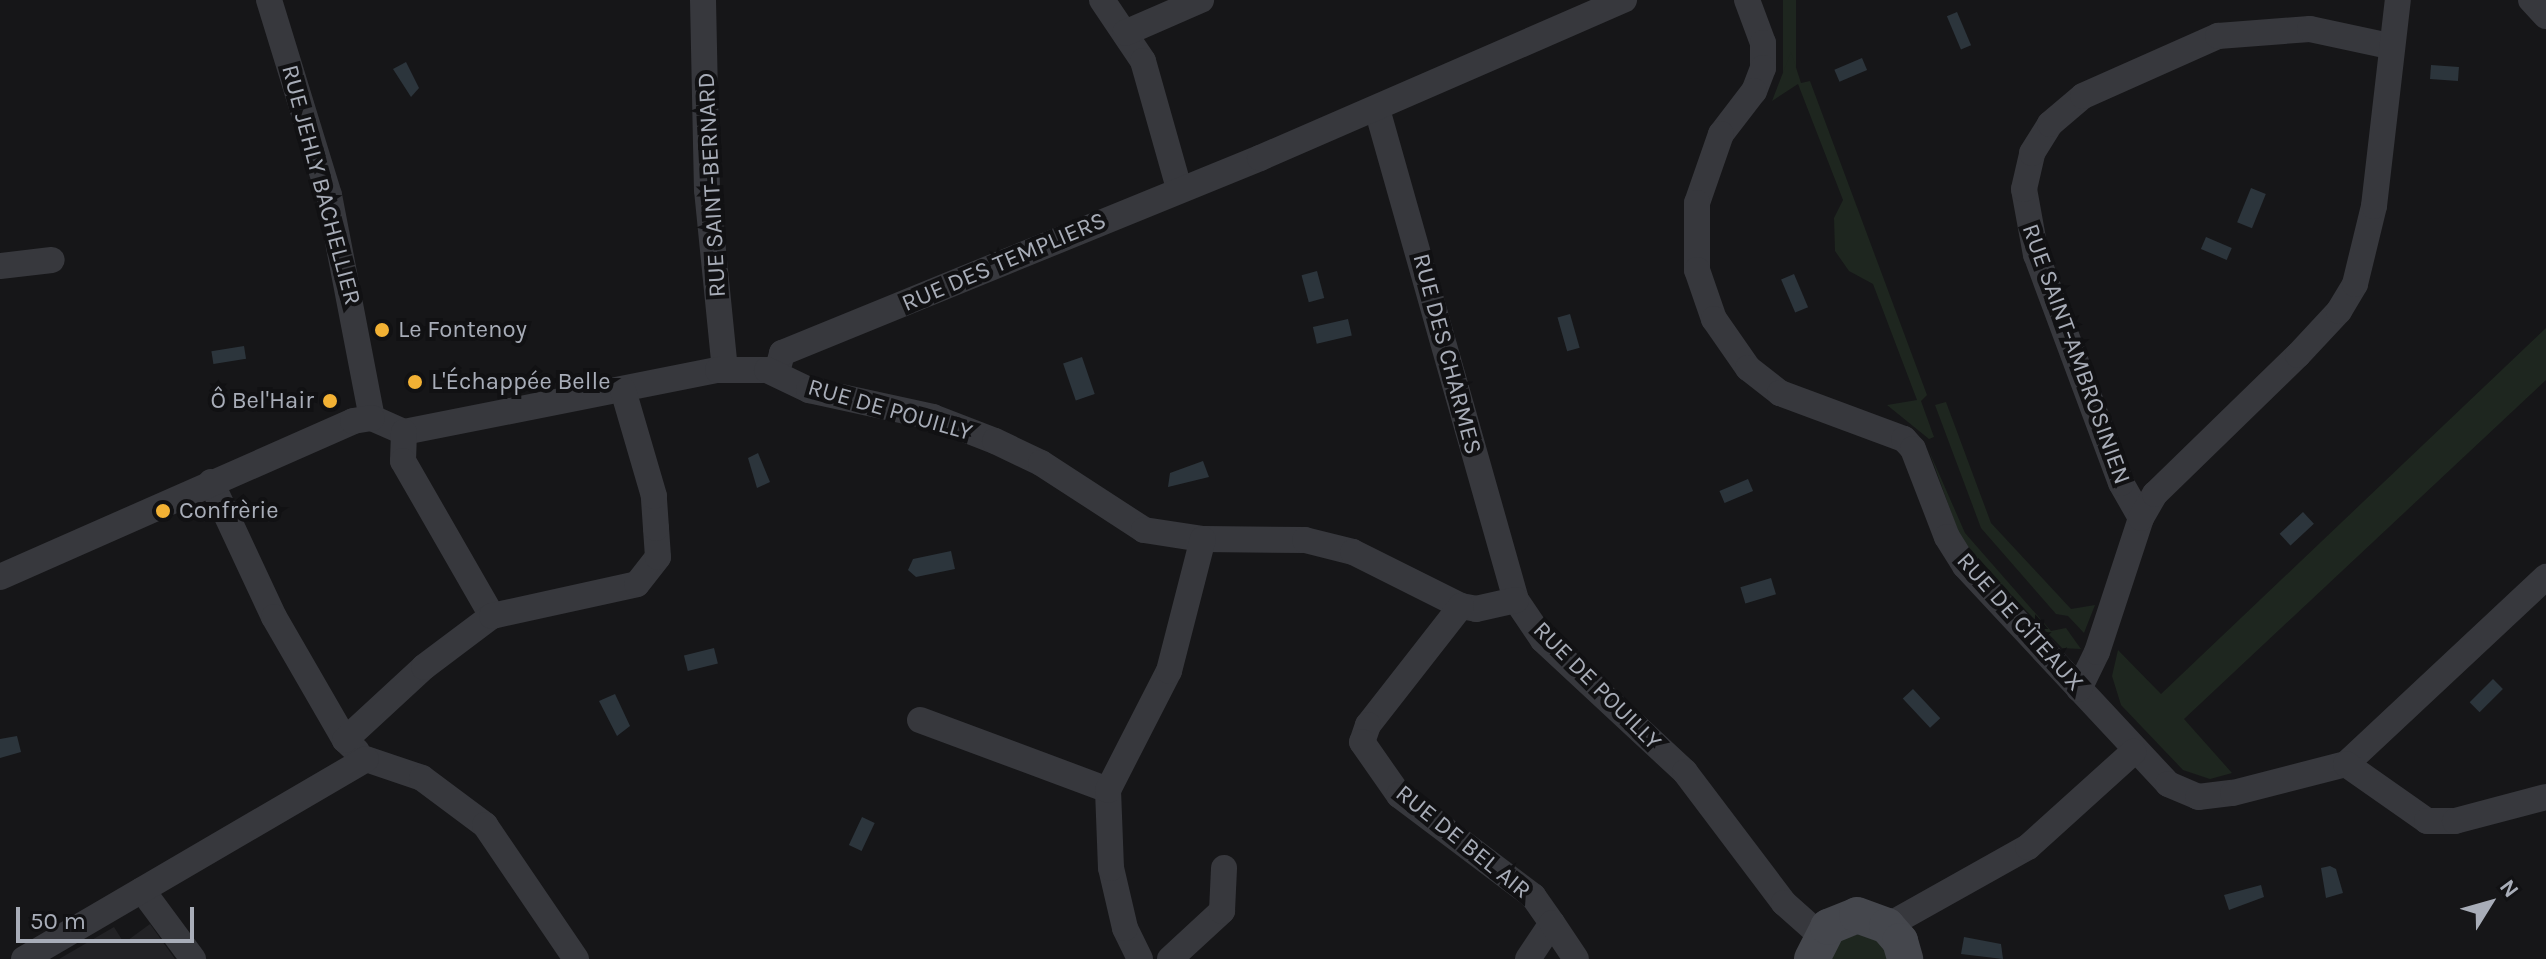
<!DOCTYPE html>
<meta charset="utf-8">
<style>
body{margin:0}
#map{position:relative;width:2546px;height:959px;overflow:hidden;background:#161618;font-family:Karla,sans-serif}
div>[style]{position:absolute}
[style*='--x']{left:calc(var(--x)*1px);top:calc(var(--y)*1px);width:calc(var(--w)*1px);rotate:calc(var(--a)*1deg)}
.built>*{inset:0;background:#222225}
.green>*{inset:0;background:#1e261f;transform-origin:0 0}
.water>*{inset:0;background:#2c353c;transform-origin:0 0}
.street>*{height:26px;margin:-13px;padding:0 13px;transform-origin:13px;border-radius:13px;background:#37383d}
.secondary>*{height:36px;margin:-18px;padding:0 18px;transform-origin:18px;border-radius:18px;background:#45474d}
.dots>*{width:22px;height:22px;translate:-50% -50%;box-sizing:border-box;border:4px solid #111113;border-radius:50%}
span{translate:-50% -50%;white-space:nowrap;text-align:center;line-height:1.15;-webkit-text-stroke:8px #111113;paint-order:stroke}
.street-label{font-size:24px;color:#a8adb8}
.poi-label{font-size:24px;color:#a8adb8}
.left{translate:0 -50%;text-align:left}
.right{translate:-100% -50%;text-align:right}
.north{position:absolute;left:2450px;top:863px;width:80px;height:80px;-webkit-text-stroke:6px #111113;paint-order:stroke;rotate:53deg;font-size:22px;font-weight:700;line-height:32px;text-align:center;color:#a8adb8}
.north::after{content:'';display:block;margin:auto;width:28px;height:36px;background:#a8adb8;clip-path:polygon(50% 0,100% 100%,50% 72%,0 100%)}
.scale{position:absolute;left:16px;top:907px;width:178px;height:36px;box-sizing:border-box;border:4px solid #a8adb8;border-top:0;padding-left:10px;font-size:24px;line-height:28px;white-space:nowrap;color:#a8adb8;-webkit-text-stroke:6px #111113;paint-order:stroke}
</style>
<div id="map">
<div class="built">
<i style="clip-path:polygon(150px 924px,175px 959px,59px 959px,114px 927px,124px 943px)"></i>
</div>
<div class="green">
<i style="left:1783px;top:0;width:13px;height:74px"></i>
<i style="clip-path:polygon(1791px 52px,1801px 83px,1810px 81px,1927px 395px,1921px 401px,1934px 437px,1929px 439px,1887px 405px,1917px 400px,1873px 284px,1849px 271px,1835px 251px,1834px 218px,1843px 200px,1798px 84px,1772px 101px)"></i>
<i style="clip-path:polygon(2546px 328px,2546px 380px,2184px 719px,2232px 773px,2210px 779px,2183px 770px,2121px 705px,2112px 676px,2118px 650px,2161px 694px)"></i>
<i style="clip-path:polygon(1946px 402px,1991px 523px,2071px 609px,2095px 605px,2084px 633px,2068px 616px,2056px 614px,1981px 528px,1935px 405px)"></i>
<i style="clip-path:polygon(1929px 451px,1965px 533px,2051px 631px,2066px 628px,2081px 649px,2062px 648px,1977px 559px,1960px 537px)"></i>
<i style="clip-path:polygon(1870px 931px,1895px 959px,1830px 959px,1840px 939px)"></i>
</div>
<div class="water">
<i style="left:1957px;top:12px;width:36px;height:11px;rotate:67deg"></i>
<i style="left:1862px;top:58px;width:13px;height:30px;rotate:67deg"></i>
<i style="clip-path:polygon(406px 62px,419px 88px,411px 97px,393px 69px)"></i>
<i style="left:2431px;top:65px;width:28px;height:14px;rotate:4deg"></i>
<i style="left:2251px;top:188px;width:16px;height:37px;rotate:22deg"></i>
<i style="left:2206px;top:237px;width:28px;height:13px;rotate:23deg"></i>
<i style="left:1317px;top:271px;width:28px;height:16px;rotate:75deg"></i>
<i style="left:1794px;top:274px;width:36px;height:14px;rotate:67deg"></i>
<i style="left:1570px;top:314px;width:35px;height:13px;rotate:74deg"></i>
<i style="left:1348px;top:319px;width:17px;height:36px;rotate:77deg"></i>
<i style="left:244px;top:346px;width:13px;height:33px;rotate:81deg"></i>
<i style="left:1082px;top:357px;width:39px;height:20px;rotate:71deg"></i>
<i style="clip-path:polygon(758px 453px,770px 482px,757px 488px,748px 458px)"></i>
<i style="clip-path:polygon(1203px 461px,1209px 477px,1168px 487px,1170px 473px)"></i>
<i style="left:1748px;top:479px;width:13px;height:31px;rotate:67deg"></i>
<i style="left:2303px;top:512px;width:16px;height:32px;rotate:47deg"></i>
<i style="clip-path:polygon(951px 551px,955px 569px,916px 577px,908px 570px,913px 559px)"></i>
<i style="left:1771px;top:578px;width:17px;height:32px;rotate:73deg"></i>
<i style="left:714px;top:648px;width:16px;height:31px;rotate:76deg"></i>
<i style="left:2493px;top:679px;width:14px;height:33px;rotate:45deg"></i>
<i style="left:1913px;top:689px;width:40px;height:14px;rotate:47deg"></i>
<i style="clip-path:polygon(615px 694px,630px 726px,617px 736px,599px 701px)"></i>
<i style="clip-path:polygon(17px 736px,21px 752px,0 758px,0 739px)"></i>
<i style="left:862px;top:817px;width:14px;height:31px;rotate:25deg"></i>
<i style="clip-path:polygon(2330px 866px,2336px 869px,2343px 893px,2326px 898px,2321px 868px)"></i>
<i style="clip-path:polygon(2261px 885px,2264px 897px,2229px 910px,2224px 895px)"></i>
<i style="clip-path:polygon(1964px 937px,2001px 944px,2003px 959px,1961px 954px)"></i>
</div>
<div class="street">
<i style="--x:269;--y:0;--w:204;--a:72.9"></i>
<i style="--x:329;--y:195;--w:227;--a:79.1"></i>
<i style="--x:703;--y:0;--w:190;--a:88.8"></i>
<i style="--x:707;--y:190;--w:180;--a:84.3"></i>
<i style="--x:1102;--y:0;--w:73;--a:56.1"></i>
<i style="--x:1143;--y:61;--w:132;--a:74.2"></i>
<i style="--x:1747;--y:0;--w:46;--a:69.6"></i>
<i style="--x:1763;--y:43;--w:25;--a:90"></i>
<i style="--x:1763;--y:68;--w:25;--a:111"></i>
<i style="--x:1754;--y:91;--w:54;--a:127.5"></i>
<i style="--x:1721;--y:134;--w:73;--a:109.2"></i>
<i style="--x:1697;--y:203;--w:67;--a:90"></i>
<i style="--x:1697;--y:270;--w:52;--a:70.9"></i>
<i style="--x:1714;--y:319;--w:60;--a:55.2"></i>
<i style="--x:1748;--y:368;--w:41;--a:38"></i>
<i style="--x:1780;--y:393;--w:132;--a:20.4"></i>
<i style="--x:1904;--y:439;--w:13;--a:48"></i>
<i style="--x:1913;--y:449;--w:94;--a:68.9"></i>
<i style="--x:1947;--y:537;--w:34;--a:58"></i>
<i style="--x:1965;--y:566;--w:298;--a:47"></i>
<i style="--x:2168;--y:784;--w:33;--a:23"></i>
<i style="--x:2198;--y:797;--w:35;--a:-7"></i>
<i style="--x:2233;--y:793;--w:117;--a:-14.4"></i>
<i style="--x:2346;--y:764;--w:274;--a:-43.1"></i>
<i style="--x:2531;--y:0;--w:22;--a:47"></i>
<i style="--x:1125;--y:33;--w:83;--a:-23.5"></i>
<i style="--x:1377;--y:109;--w:510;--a:74.19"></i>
<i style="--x:1516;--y:600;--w:48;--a:56"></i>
<i style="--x:1543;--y:640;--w:194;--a:42.9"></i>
<i style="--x:1685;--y:772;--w:164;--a:52.9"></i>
<i style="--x:1784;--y:903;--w:48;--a:41.6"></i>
<i style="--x:0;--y:266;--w:52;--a:-6.6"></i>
<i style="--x:777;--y:372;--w:20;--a:-75"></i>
<i style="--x:782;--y:353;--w:516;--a:-22.19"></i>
<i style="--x:1260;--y:158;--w:397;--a:-23.5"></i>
<i style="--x:372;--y:418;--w:35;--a:24"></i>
<i style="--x:404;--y:432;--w:320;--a:-11.2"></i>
<i style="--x:718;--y:370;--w:49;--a:0"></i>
<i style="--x:767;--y:370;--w:47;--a:25.5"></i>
<i style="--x:809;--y:390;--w:127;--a:12.3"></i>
<i style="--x:933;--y:417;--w:66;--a:21.2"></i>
<i style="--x:995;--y:441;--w:51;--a:25.6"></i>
<i style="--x:1041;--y:463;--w:123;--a:33"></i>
<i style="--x:1144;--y:530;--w:60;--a:8.7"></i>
<i style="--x:1203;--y:539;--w:102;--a:0.6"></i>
<i style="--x:1305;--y:540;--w:49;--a:14"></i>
<i style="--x:1353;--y:552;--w:121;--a:26.6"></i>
<i style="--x:1461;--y:606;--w:15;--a:11"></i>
<i style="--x:1476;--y:609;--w:41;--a:-12.7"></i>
<i style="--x:404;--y:432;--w:29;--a:92"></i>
<i style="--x:403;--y:461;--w:179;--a:60.1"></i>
<i style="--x:211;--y:482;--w:149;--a:65"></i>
<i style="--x:274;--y:617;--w:142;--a:60"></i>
<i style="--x:345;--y:740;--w:16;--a:43"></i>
<i style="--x:2141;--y:518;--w:40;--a:-119.7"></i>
<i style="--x:2121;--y:483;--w:243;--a:-110.4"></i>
<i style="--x:2036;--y:255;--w:67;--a:-100.3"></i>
<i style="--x:2024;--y:189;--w:37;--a:-77"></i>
<i style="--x:2032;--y:153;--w:34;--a:-58"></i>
<i style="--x:2050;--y:124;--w:43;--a:-40.3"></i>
<i style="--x:2083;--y:96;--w:148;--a:-24"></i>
<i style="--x:2218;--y:36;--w:92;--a:-4.4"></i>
<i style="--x:2310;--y:29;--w:81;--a:12.1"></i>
<i style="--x:0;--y:577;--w:386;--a:-23.8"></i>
<i style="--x:353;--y:421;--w:19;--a:-9"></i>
<i style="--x:1461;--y:606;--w:151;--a:128"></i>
<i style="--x:1368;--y:725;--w:18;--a:109"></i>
<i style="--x:1362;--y:742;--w:65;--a:55.1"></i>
<i style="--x:1399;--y:795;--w:168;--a:37"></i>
<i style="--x:1533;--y:896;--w:33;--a:55"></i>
<i style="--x:2079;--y:689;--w:41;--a:-64.1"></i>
<i style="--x:2097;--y:652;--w:141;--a:-71.8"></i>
<i style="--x:2141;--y:518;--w:28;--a:-60"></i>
<i style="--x:2155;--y:494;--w:199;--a:-44.2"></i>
<i style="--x:2298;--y:355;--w:60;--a:-47"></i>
<i style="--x:2339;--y:311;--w:31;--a:-59"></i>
<i style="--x:2355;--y:284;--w:80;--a:-76.3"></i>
<i style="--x:2374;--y:206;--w:207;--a:-83.4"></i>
<i style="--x:920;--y:720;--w:201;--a:20.4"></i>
<i style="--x:345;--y:740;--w:108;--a:-42.7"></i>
<i style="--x:424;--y:667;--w:85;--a:-36.9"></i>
<i style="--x:492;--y:616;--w:148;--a:-12.4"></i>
<i style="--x:637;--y:584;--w:34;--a:-52"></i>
<i style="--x:658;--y:557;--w:29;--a:-94"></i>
<i style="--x:656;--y:528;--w:32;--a:-94"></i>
<i style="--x:654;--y:496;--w:110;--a:-106.3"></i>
<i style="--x:366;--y:759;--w:59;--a:18.7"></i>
<i style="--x:422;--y:778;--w:79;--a:36.7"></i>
<i style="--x:485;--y:825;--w:162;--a:55.8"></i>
<i style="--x:2346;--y:764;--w:99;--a:35.1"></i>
<i style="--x:2427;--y:821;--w:28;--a:0"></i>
<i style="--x:2455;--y:821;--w:94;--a:-14.8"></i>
<i style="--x:142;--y:890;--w:86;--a:53.5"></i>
<i style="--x:1887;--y:926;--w:162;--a:-29.3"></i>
<i style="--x:2028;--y:847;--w:142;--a:-42.1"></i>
<i style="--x:24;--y:959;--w:396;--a:-30.3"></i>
<i style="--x:1140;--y:959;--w:34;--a:-116"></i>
<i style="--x:1125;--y:928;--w:62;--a:-103.1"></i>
<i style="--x:1111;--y:868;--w:78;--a:-92.2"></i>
<i style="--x:1108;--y:790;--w:134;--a:-62.9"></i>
<i style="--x:1169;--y:671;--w:136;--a:-75.6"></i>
<i style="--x:1170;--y:959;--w:71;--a:-42.7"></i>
<i style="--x:1222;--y:911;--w:43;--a:-87.3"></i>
<i style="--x:1528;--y:959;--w:43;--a:-56.3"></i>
<i style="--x:1552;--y:923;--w:43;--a:56.3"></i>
</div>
<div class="secondary">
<i style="--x:1812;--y:959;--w:36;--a:-63"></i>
<i style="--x:1828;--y:927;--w:31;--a:-22"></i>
<i style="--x:1857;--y:915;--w:32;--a:20"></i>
<i style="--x:1887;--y:926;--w:20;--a:49"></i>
<i style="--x:1900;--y:941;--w:19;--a:74"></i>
</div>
<div class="dots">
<i style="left:382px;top:330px;background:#f2b134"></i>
<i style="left:415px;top:382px;background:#f2b134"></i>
<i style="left:330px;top:401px;background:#f2b134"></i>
<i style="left:163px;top:511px;background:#f2b134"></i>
</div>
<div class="street-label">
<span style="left:321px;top:185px;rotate:75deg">RUE JEHLY BACHELLIER</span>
<span style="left:712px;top:185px;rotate:-93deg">RUE SAINT-BERNARD</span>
<span style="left:1004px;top:262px;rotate:-23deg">RUE DES TEMPLIERS</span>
<span style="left:1447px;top:354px;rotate:75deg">RUE DES CHARMES</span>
<span style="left:2076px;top:354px;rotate:70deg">RUE SAINT-AMBROSINIEN</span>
<span style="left:890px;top:410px;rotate:16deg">RUE DE POUILLY</span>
<span style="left:2020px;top:622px;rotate:48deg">RUE DE CÎTEAUX</span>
<span style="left:1597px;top:686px;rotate:45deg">RUE DE POUILLY</span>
<span style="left:1463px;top:842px;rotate:39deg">RUE DE BEL AIR</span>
</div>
<div class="poi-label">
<span class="left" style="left:398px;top:330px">Le Fontenoy</span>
<span class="left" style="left:431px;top:382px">L'Échappée Belle</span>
<span class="right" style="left:314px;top:401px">Ô Bel'Hair</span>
<span class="left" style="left:179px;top:511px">Confrèrie</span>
</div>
<div class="north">N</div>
<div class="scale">50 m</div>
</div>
